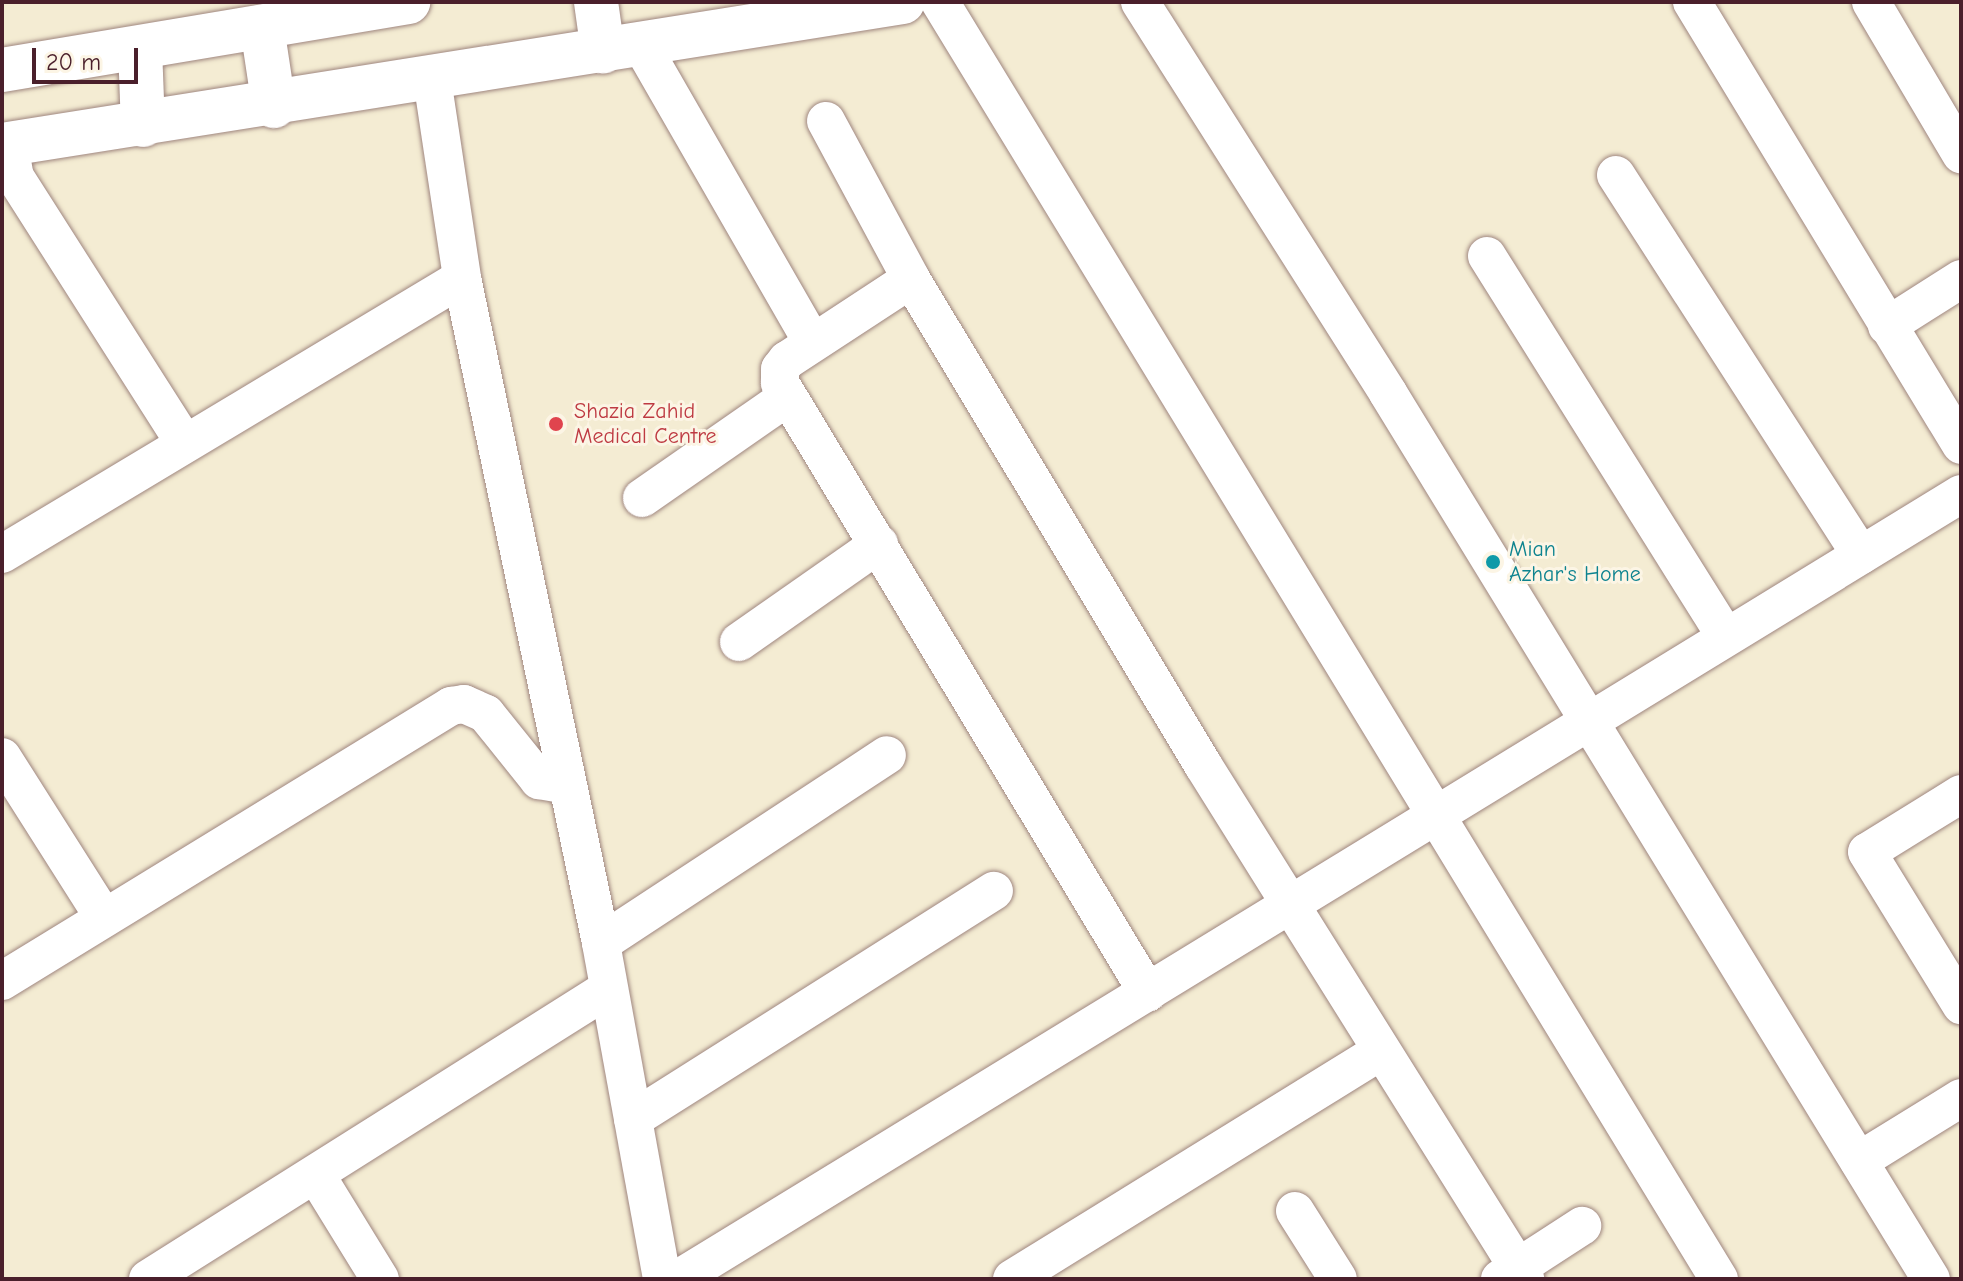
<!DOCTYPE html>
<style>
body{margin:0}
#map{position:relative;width:1963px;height:1281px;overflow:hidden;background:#f4ecd3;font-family:"Comic Neue",sans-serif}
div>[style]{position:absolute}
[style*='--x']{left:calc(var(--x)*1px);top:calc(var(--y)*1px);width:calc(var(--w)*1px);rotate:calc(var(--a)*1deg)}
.roads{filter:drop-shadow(0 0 2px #9f867f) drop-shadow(0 0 2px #9f867f)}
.minor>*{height:38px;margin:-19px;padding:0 19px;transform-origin:19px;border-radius:19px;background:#fff}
.tertiary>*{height:44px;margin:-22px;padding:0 22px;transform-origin:22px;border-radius:22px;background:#fff}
.dots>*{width:22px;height:22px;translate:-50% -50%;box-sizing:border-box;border:4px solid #fcf5e5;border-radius:50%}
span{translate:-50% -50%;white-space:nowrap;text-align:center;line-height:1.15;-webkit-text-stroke:6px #fcf5e5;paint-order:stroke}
.health-label{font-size:22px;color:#be3a42}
.left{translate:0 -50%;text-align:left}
.culture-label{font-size:22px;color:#0d838f}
.frame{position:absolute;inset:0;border:4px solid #4a1f2b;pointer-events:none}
.scale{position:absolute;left:32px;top:48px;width:106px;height:36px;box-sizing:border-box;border:4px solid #4a1f2b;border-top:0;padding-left:10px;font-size:24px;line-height:28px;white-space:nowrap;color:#4a1f2b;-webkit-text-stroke:6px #fcf5e5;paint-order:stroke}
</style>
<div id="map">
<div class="roads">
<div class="minor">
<i style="--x:940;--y:2;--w:1496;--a:58.62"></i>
<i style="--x:1140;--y:2;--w:463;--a:57.6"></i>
<i style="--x:1388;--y:393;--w:1039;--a:58.5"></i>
<i style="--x:1692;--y:2;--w:518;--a:58.73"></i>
<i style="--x:1871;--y:2;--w:177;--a:59.4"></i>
<i style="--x:642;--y:46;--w:341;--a:60.1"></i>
<i style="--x:432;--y:79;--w:201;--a:81.4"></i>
<i style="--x:462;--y:278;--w:679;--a:78.19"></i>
<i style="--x:601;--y:943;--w:341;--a:79.7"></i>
<i style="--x:826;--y:121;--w:179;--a:61.7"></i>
<i style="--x:911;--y:279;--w:567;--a:59"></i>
<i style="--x:1203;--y:765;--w:607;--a:57.93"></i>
<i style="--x:9;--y:144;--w:34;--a:80"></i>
<i style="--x:15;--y:177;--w:314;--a:57.5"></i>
<i style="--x:1616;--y:175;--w:452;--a:57.2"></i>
<i style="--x:1487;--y:256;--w:448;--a:57.9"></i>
<i style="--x:911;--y:279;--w:148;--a:146.8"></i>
<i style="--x:787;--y:360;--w:11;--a:128"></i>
<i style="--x:780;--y:369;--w:14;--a:90"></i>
<i style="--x:780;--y:383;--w:712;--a:58.9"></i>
<i style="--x:1887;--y:326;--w:88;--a:-32.4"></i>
<i style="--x:642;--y:498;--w:175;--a:-34.8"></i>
<i style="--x:2;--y:554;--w:536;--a:-30.96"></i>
<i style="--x:739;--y:642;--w:171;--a:-35"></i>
<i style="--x:2;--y:757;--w:188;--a:57.6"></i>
<i style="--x:1961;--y:794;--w:110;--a:148.3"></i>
<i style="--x:1867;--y:852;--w:180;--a:58.4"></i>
<i style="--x:601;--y:943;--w:342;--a:-33.3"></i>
<i style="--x:2;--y:981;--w:527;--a:-31.49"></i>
<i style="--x:451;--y:706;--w:13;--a:-9"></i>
<i style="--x:464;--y:704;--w:24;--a:24"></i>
<i style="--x:486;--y:714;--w:85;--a:51.2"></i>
<i style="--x:539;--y:780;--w:28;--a:10"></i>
<i style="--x:633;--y:1119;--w:427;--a:-32.3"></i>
<i style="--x:1859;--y:1161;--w:120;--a:-31.7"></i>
<i style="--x:316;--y:1175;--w:122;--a:58.4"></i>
<i style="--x:1295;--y:1211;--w:80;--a:57.7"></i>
<i style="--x:148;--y:1279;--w:544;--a:-32.23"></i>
<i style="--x:678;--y:1279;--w:1504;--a:-31.46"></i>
<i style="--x:1012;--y:1279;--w:434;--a:-31.7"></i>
<i style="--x:1500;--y:1279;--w:98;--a:-32.9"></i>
</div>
<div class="tertiary">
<i style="--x:596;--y:2;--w:50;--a:82"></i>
<i style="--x:262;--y:27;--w:80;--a:81.4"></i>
<i style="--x:140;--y:48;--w:77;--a:87.8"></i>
<i style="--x:2;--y:70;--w:412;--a:-9.5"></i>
<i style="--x:2;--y:145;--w:912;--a:-9.02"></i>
</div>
</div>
<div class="dots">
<i style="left:556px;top:424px;background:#e0444e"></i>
<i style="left:1493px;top:562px;background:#0f9aa8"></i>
</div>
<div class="health-label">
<span class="left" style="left:574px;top:424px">Shazia Zahid<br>Medical Centre</span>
</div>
<div class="culture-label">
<span class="left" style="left:1509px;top:562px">Mian<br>Azhar's Home</span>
</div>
<div class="frame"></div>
<div class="scale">20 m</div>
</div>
